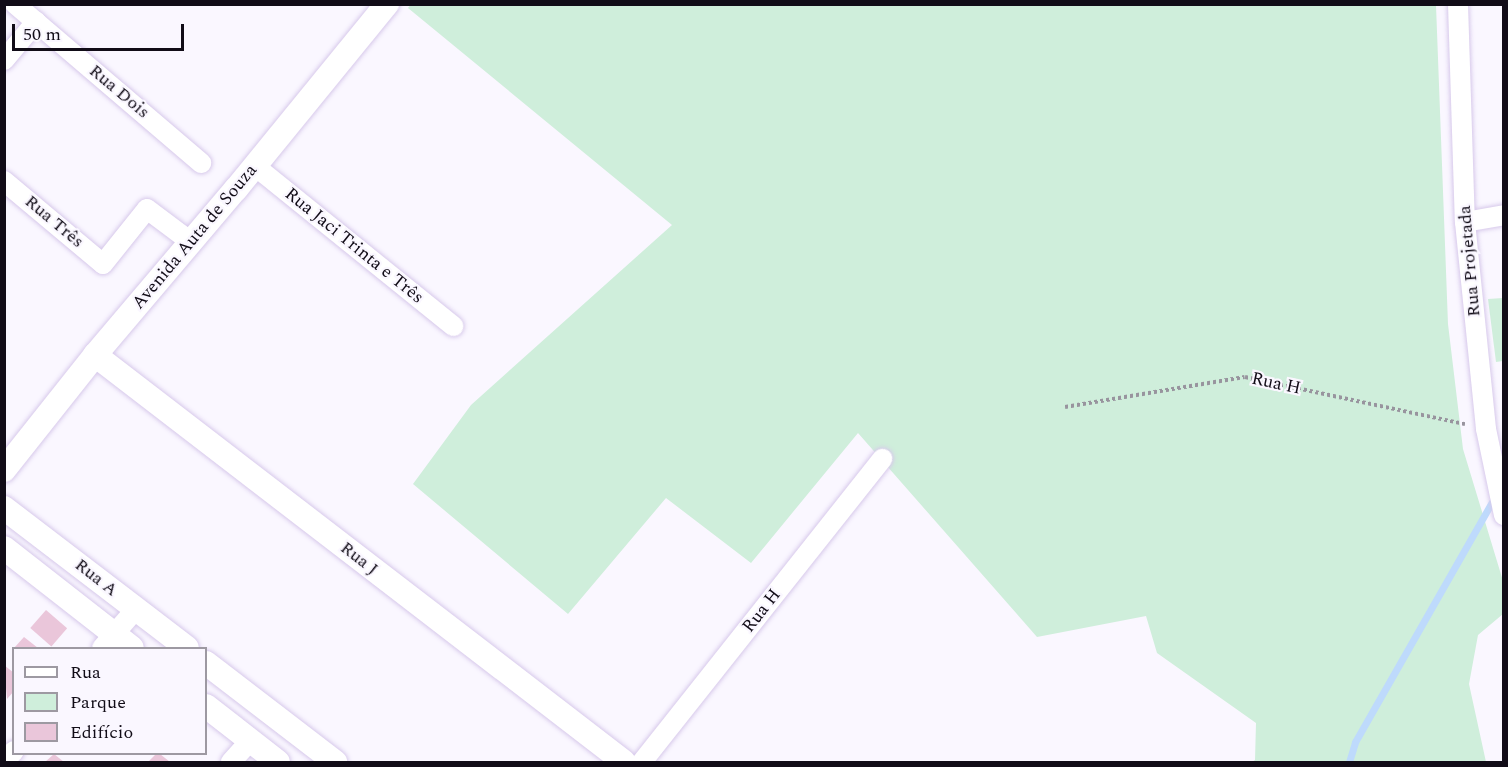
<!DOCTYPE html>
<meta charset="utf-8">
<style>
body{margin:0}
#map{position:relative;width:1508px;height:767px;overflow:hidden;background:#faf7ff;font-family:Spectral,serif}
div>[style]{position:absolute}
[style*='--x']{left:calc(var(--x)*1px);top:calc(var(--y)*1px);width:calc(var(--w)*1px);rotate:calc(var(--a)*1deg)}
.green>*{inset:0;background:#cfeedb}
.stream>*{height:7px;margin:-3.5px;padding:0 3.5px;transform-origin:3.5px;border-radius:3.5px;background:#bedafc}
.building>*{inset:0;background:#eac6da;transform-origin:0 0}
.path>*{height:4px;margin-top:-2px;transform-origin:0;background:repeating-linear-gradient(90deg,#98949e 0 3px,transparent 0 6px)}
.roads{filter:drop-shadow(0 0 2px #d7c9eb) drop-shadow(0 0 2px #d7c9eb)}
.minor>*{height:20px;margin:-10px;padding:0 10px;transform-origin:10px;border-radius:10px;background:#fff}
.tertiary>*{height:24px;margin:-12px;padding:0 12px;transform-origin:12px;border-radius:12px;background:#fff}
span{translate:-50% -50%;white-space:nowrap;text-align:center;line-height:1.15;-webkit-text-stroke:4.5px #faf7ff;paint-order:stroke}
.street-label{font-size:18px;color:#110c17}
.frame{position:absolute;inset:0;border:6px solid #110c17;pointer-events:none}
.legend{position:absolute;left:12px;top:647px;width:195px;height:108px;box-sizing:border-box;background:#faf7ff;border:2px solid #9d99a2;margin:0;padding:8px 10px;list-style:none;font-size:18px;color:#110c17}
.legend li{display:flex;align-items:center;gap:12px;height:30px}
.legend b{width:30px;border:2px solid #9d99a2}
.scale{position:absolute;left:12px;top:24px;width:172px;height:27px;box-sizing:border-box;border:3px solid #110c17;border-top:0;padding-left:8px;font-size:18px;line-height:21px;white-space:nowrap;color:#110c17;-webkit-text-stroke:4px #faf7ff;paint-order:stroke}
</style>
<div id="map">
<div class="green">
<i style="clip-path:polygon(411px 4px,1436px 5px,1448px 324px,1463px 449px,1503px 581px,1503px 614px,1478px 635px,1469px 684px,1486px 762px,1252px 762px,1255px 760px,1256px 723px,1157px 653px,1146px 616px,1037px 637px,858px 433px,751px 563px,666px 498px,568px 614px,413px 484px,471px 405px,672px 225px,408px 8px)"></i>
<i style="clip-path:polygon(1503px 298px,1503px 361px,1496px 362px,1488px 299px)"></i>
</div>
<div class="stream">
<i style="--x:1349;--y:762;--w:21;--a:-73"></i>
<i style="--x:1355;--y:742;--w:282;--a:-60.3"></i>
</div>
<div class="building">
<i style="left:46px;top:610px;width:28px;height:24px;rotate:41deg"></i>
<i style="clip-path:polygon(24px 637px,38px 648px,14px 648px)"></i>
<i style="clip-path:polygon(4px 665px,14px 673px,14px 691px,7px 699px)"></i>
<i style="clip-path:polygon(54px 754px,64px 762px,45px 762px)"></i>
<i style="clip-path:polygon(156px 754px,160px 754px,170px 762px,148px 762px)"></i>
</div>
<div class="path">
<i style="--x:1065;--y:407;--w:182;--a:-9.5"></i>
<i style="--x:1245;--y:377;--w:225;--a:12.1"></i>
</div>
<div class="roads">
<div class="minor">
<i style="--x:15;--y:4;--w:245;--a:40.5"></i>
<i style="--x:1458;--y:4;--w:218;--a:88.2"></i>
<i style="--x:1465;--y:222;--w:208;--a:84.2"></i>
<i style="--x:1486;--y:429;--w:88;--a:78.2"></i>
<i style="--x:4;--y:60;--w:50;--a:-49.9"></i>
<i style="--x:255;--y:166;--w:255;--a:38.9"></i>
<i style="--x:4;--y:181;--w:129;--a:40"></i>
<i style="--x:103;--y:264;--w:70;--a:-51.3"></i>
<i style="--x:147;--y:209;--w:55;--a:36.9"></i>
<i style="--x:1465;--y:222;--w:40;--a:-10"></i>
<i style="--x:102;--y:648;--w:52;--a:-48.9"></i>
<i style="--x:4;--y:761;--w:14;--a:-45"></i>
<i style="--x:231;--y:762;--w:28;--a:-48"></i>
<i style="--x:642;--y:762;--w:387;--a:-51.6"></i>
</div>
<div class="tertiary">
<i style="--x:95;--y:355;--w:667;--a:37.57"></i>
<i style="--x:4;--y:470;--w:147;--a:-51.6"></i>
<i style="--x:95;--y:355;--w:218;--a:-49.7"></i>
<i style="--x:236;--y:189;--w:239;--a:-50.8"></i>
<i style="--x:4;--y:508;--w:230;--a:37.4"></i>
<i style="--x:4;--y:548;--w:162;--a:38"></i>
<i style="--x:206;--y:663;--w:163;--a:37.5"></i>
<i style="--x:206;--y:706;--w:91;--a:37.9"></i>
</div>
</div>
<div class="street-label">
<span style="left:119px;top:92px;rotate:40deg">Rua Dois</span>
<span style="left:54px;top:222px;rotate:40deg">Rua Três</span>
<span style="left:195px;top:237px;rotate:-50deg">Avenida Auta de Souza</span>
<span style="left:354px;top:246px;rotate:39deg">Rua Jaci Trinta e Três</span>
<span style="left:1470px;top:261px;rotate:-95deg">Rua Projetada</span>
<span style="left:1276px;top:384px;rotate:12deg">Rua H</span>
<span style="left:359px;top:559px;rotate:38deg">Rua J</span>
<span style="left:96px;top:578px;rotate:38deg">Rua A</span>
<span style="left:762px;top:611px;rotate:-52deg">Rua H</span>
</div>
<div class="frame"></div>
<ul class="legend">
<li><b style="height:8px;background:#fff"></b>Rua</li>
<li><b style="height:16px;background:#cfeedb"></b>Parque</li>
<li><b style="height:16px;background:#eac6da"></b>Edifício</li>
</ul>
<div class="scale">50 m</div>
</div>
